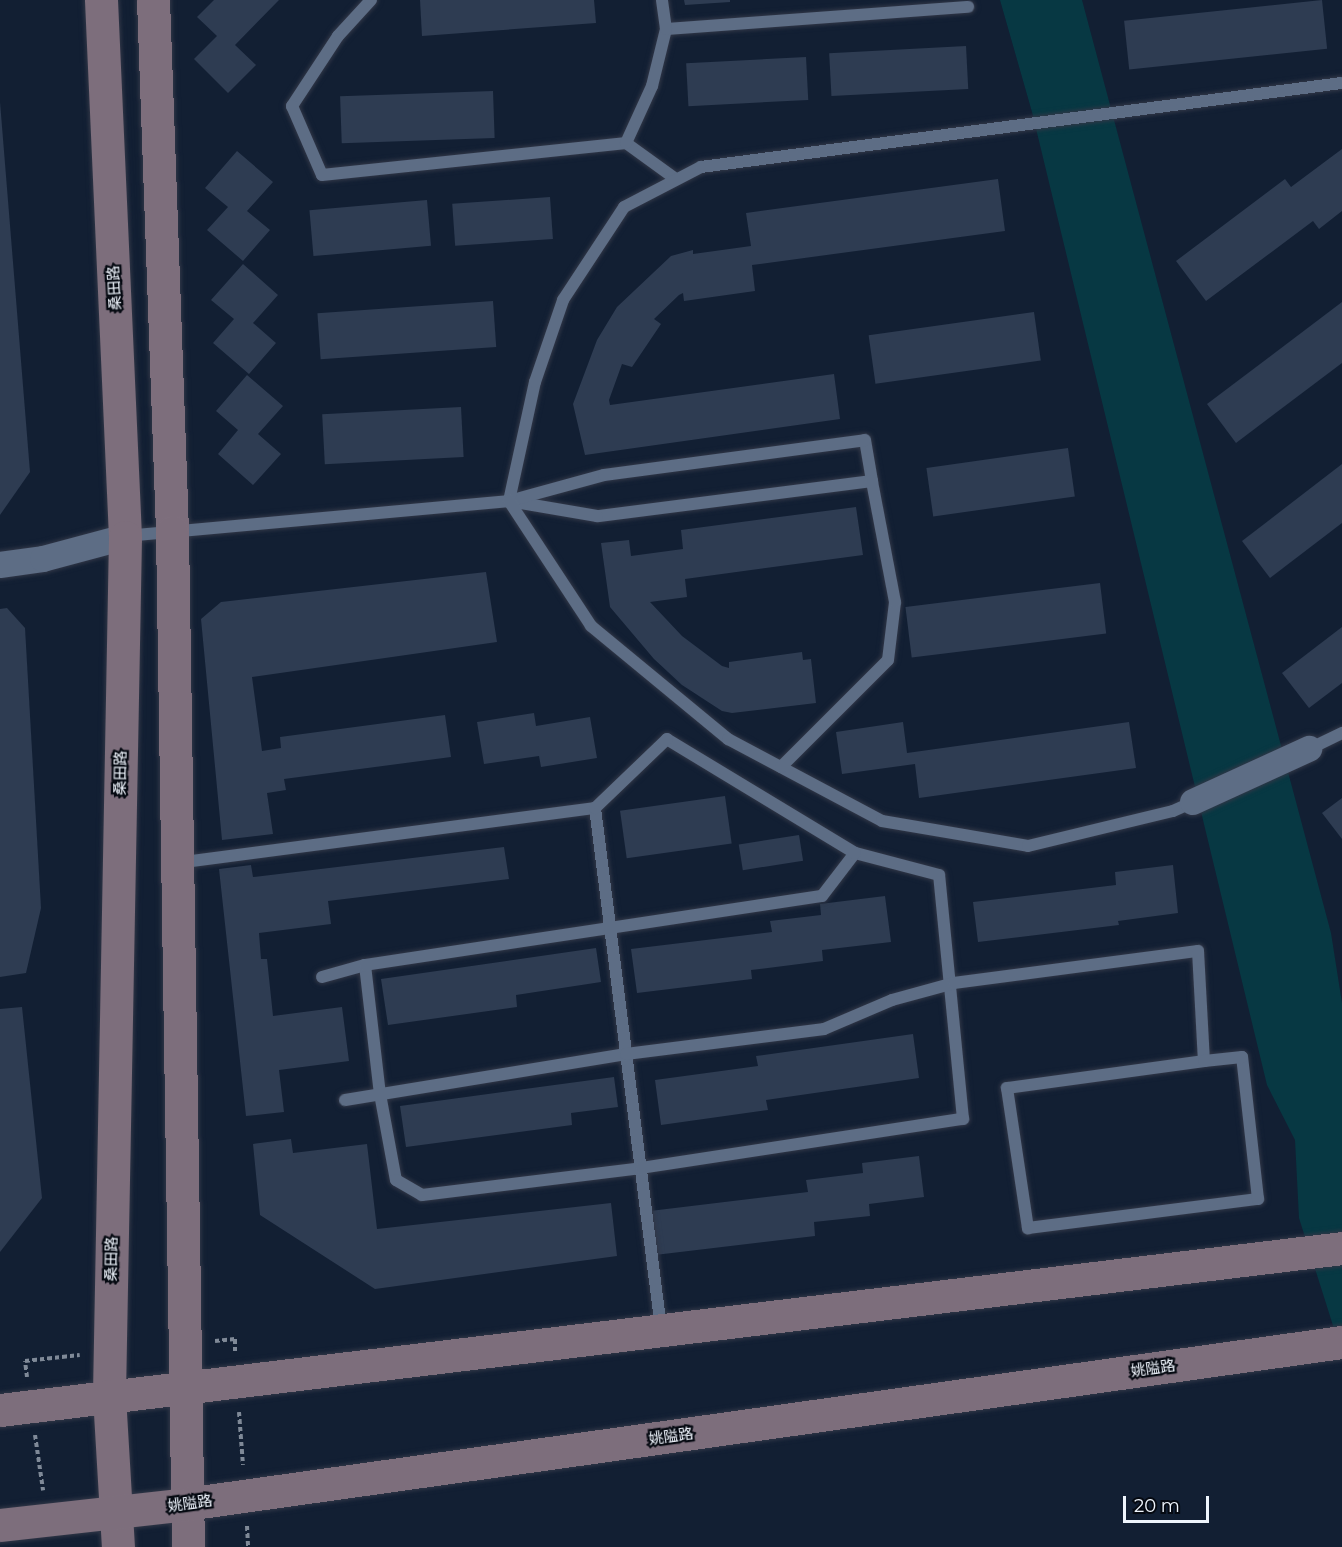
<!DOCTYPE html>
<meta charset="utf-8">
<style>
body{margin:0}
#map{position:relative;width:1342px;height:1547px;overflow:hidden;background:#121f33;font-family:Montserrat,"Noto Sans SC",sans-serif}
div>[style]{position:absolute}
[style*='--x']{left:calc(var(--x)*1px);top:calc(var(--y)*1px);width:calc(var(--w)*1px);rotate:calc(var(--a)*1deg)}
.water>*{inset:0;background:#073843}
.building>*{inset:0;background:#2e3c52;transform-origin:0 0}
.path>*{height:4px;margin-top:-2px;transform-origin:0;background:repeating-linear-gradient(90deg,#7f8997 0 4.5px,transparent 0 7.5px)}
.roads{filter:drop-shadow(0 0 2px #313747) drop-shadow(0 0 2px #313747)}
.service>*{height:12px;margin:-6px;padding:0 6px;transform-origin:6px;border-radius:6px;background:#5d6d85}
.minor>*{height:26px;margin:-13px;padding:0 13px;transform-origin:13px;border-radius:13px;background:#5d6d85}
.secondary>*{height:33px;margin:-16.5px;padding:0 16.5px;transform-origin:16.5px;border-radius:16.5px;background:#7d6e7c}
span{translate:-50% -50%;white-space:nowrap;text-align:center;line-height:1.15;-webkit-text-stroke:4.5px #050911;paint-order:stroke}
.street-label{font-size:15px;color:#eff5fd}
.scale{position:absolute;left:1123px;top:1496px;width:86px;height:27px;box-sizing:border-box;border:3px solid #eff5fd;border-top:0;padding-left:8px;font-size:18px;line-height:21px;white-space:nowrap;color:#eff5fd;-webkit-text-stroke:4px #050911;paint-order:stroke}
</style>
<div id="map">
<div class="water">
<i style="clip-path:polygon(1000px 0,1082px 0,1331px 933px,1342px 1003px,1342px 1354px,1299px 1218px,1295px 1140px,1267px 1085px,1032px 112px)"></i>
</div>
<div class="building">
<i style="clip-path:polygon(214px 0,279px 0,235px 45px,256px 65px,228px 93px,194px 59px,217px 36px,197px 17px)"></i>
<i style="clip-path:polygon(420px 0,594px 0,596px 23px,422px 36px)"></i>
<i style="clip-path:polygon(684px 0,730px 0,730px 2px,685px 5px)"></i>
<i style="left:1322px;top:0;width:49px;height:199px;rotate:84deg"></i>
<i style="left:966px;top:46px;width:43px;height:137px;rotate:87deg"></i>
<i style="left:806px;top:57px;width:43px;height:120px;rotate:87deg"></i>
<i style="left:493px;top:91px;width:47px;height:153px;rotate:88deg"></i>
<i style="clip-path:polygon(0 102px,30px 472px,0 515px)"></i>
<i style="clip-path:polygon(1342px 149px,1342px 211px,1319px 229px,1313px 221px,1206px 301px,1176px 261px,1285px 179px,1291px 187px)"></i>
<i style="clip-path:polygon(237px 151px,273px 182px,247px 211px,270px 230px,243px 261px,207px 230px,228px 207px,205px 188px)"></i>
<i style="clip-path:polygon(998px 179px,1005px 231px,752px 265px,755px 291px,684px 301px,683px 293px,679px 295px,654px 319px,661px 324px,632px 367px,622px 364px,609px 400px,610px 405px,834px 374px,840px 419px,585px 455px,573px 404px,597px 340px,617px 307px,671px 256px,693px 250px,693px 254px,751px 246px,746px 213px)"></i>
<i style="left:550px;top:197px;width:42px;height:98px;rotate:86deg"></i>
<i style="left:427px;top:200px;width:46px;height:118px;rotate:85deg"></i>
<i style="clip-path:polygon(243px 264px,278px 295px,253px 323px,276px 343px,249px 374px,213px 343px,234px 319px,211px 300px)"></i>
<i style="left:493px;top:301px;width:46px;height:176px;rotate:86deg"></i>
<i style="clip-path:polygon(1342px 302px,1342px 363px,1236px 443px,1207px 404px)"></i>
<i style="left:1034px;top:312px;width:49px;height:167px;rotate:82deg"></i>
<i style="clip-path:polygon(247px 375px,283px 406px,258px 434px,281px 454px,253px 485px,218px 454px,238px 430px,216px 411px)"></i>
<i style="left:461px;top:407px;width:50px;height:139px;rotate:87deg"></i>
<i style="left:1068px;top:448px;width:49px;height:143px;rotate:82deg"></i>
<i style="clip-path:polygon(1342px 464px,1342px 523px,1270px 578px,1242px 541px)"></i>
<i style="clip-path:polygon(856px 507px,863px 555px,685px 579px,687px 597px,650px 602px,682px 636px,722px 666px,729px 668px,729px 662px,802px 652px,803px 660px,811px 659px,816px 703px,732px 713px,722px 711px,682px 685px,654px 659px,610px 607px,601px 543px,629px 540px,631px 556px,683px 549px,681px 530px)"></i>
<i style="clip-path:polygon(486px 572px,497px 642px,252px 677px,262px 751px,281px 748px,280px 737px,445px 715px,451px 757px,284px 779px,286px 790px,267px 793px,273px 834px,222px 840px,201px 619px,221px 602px)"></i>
<i style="left:1100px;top:583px;width:51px;height:196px;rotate:83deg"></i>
<i style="clip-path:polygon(7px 608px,25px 628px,41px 908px,26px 973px,0 977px,0 609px)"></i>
<i style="clip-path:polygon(1342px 627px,1342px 683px,1309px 708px,1282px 673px)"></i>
<i style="clip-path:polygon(534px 713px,536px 726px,590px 717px,597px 758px,541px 767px,539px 756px,484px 764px,477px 722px)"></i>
<i style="clip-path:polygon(903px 722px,907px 753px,1129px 722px,1136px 768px,919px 798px,915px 764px,842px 774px,836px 732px)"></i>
<i style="left:725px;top:796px;width:48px;height:106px;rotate:82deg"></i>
<i style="clip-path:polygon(1342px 798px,1342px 839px,1322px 813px)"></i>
<i style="left:799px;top:835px;width:26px;height:61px;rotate:81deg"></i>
<i style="clip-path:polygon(504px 847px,509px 879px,328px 901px,331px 924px,259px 933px,261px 959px,267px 959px,273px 1016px,342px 1007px,349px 1061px,279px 1070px,284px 1112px,246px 1116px,219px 869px,251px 865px,253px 877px)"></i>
<i style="clip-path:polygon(1173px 865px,1178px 913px,1118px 921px,1119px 925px,978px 942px,973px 902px,1116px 885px,1115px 872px)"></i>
<i style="clip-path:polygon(885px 896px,891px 942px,822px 950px,823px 961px,751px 970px,752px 979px,637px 993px,631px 949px,772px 932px,770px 921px,821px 915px,820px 904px)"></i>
<i style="clip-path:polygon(596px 948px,601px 982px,516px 995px,517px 1007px,388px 1025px,381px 979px)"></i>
<i style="clip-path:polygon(22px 1007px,42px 1198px,0 1252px,0 1009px)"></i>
<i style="clip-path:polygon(913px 1034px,919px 1078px,766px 1100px,768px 1110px,661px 1125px,655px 1080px,758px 1066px,756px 1056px)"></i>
<i style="clip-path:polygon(614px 1077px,618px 1107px,571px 1113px,572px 1125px,406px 1147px,400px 1106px)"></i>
<i style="clip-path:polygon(291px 1139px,293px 1153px,367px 1144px,377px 1229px,611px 1203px,617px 1256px,375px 1289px,260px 1215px,253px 1144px)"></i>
<i style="clip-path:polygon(919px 1156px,924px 1197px,869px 1204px,870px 1216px,814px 1222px,815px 1236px,655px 1255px,650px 1211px,808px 1192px,806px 1180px,863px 1173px,862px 1163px)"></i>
</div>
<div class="path">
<i style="--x:215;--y:1341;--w:20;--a:-6"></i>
<i style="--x:235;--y:1339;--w:12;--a:90"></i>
<i style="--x:27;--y:1377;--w:16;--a:-97"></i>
<i style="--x:25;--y:1361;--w:55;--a:-6.2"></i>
<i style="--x:239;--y:1412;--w:53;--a:85.7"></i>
<i style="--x:35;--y:1435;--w:56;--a:81.7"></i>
<i style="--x:247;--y:1526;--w:21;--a:87"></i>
</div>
<div class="roads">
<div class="service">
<i style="--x:371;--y:0;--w:49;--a:132.5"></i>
<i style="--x:338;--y:36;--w:84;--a:123.3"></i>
<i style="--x:292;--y:106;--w:75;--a:66.5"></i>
<i style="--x:322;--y:175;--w:306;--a:-6"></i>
<i style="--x:626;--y:143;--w:62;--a:35.8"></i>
<i style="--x:666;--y:29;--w:303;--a:-4.2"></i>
<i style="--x:626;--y:143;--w:63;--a:-65.5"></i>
<i style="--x:652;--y:86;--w:59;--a:-76.2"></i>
<i style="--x:666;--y:29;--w:29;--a:-98"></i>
<i style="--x:865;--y:440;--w:42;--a:80.3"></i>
<i style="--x:872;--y:481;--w:277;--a:172.7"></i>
<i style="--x:597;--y:516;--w:89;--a:-170.3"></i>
<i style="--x:509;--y:501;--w:98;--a:-15.3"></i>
<i style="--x:604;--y:475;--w:263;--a:-7.6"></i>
<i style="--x:509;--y:501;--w:122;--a:-77.7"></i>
<i style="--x:535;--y:382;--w:87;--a:-71.1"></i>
<i style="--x:563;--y:300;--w:111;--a:-56.7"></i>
<i style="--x:624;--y:207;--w:87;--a:-27.5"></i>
<i style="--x:701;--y:167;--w:646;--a:-7.47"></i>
<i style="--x:126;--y:536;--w:385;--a:-5.2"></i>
<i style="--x:509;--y:501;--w:149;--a:56.7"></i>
<i style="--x:591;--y:626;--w:178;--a:39.5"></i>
<i style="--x:728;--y:739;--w:174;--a:28"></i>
<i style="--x:882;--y:821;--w:148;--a:9.7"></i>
<i style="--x:1028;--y:846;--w:149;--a:-13.6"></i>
<i style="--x:1173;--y:811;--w:22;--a:-24"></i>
<i style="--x:1309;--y:749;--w:37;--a:-26"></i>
<i style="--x:781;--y:767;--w:151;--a:-45"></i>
<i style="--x:888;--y:660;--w:58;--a:-83.1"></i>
<i style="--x:895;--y:602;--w:123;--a:-100.8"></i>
<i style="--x:177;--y:863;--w:422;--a:-7.5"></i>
<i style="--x:595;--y:808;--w:524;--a:82.77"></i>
<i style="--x:365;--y:965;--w:130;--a:83.4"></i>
<i style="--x:380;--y:1094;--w:87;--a:79.5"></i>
<i style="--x:396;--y:1180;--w:30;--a:30"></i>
<i style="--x:422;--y:1195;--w:221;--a:-7"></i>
<i style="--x:641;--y:1168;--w:326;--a:-8.7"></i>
<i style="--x:963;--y:1119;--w:245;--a:-95.6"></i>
<i style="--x:939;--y:875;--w:87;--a:-165.3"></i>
<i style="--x:322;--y:977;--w:45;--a:-15.6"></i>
<i style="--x:365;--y:965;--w:462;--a:-8.6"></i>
<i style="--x:822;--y:896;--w:54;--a:-52.5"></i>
<i style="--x:855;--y:853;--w:220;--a:-148.8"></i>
<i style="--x:667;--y:739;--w:100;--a:136.2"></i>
<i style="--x:345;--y:1100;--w:285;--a:-9.3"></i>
<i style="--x:626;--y:1054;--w:200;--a:-7.2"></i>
<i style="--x:824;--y:1029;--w:74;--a:-23.1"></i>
<i style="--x:892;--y:1000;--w:64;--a:-15.3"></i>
<i style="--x:954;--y:983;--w:246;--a:-7.5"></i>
<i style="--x:1198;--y:951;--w:110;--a:86.9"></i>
<i style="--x:1204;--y:1061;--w:199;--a:172.2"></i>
<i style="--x:1007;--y:1088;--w:142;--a:81.5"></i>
<i style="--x:1028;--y:1228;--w:232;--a:-7.2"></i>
<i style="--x:1258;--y:1199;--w:143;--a:-96.4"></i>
<i style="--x:1242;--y:1057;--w:38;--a:174"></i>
</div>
<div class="minor">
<i style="--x:0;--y:565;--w:43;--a:-7.9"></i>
<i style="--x:43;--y:559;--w:85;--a:-15"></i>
<i style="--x:1193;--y:802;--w:128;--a:-24.6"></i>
</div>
<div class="secondary">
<i style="--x:101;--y:0;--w:538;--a:87.44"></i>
<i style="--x:125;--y:537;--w:859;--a:91.07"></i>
<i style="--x:109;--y:1396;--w:151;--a:86.6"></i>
<i style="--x:153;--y:0;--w:532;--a:87.95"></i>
<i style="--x:172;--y:532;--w:1015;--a:89.1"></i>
<i style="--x:0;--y:1410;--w:1352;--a:-6.88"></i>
<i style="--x:0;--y:1525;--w:187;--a:-6.4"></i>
<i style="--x:186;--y:1504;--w:1167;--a:-7.98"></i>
</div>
</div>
<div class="street-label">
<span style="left:114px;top:288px;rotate:-93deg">桑田路</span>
<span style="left:120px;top:773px;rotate:-89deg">桑田路</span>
<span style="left:111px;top:1259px;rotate:-89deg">桑田路</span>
<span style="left:1153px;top:1368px;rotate:-8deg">姚隘路</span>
<span style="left:671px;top:1436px;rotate:-8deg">姚隘路</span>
<span style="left:190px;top:1503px;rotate:-8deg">姚隘路</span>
</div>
<div class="scale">20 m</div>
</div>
